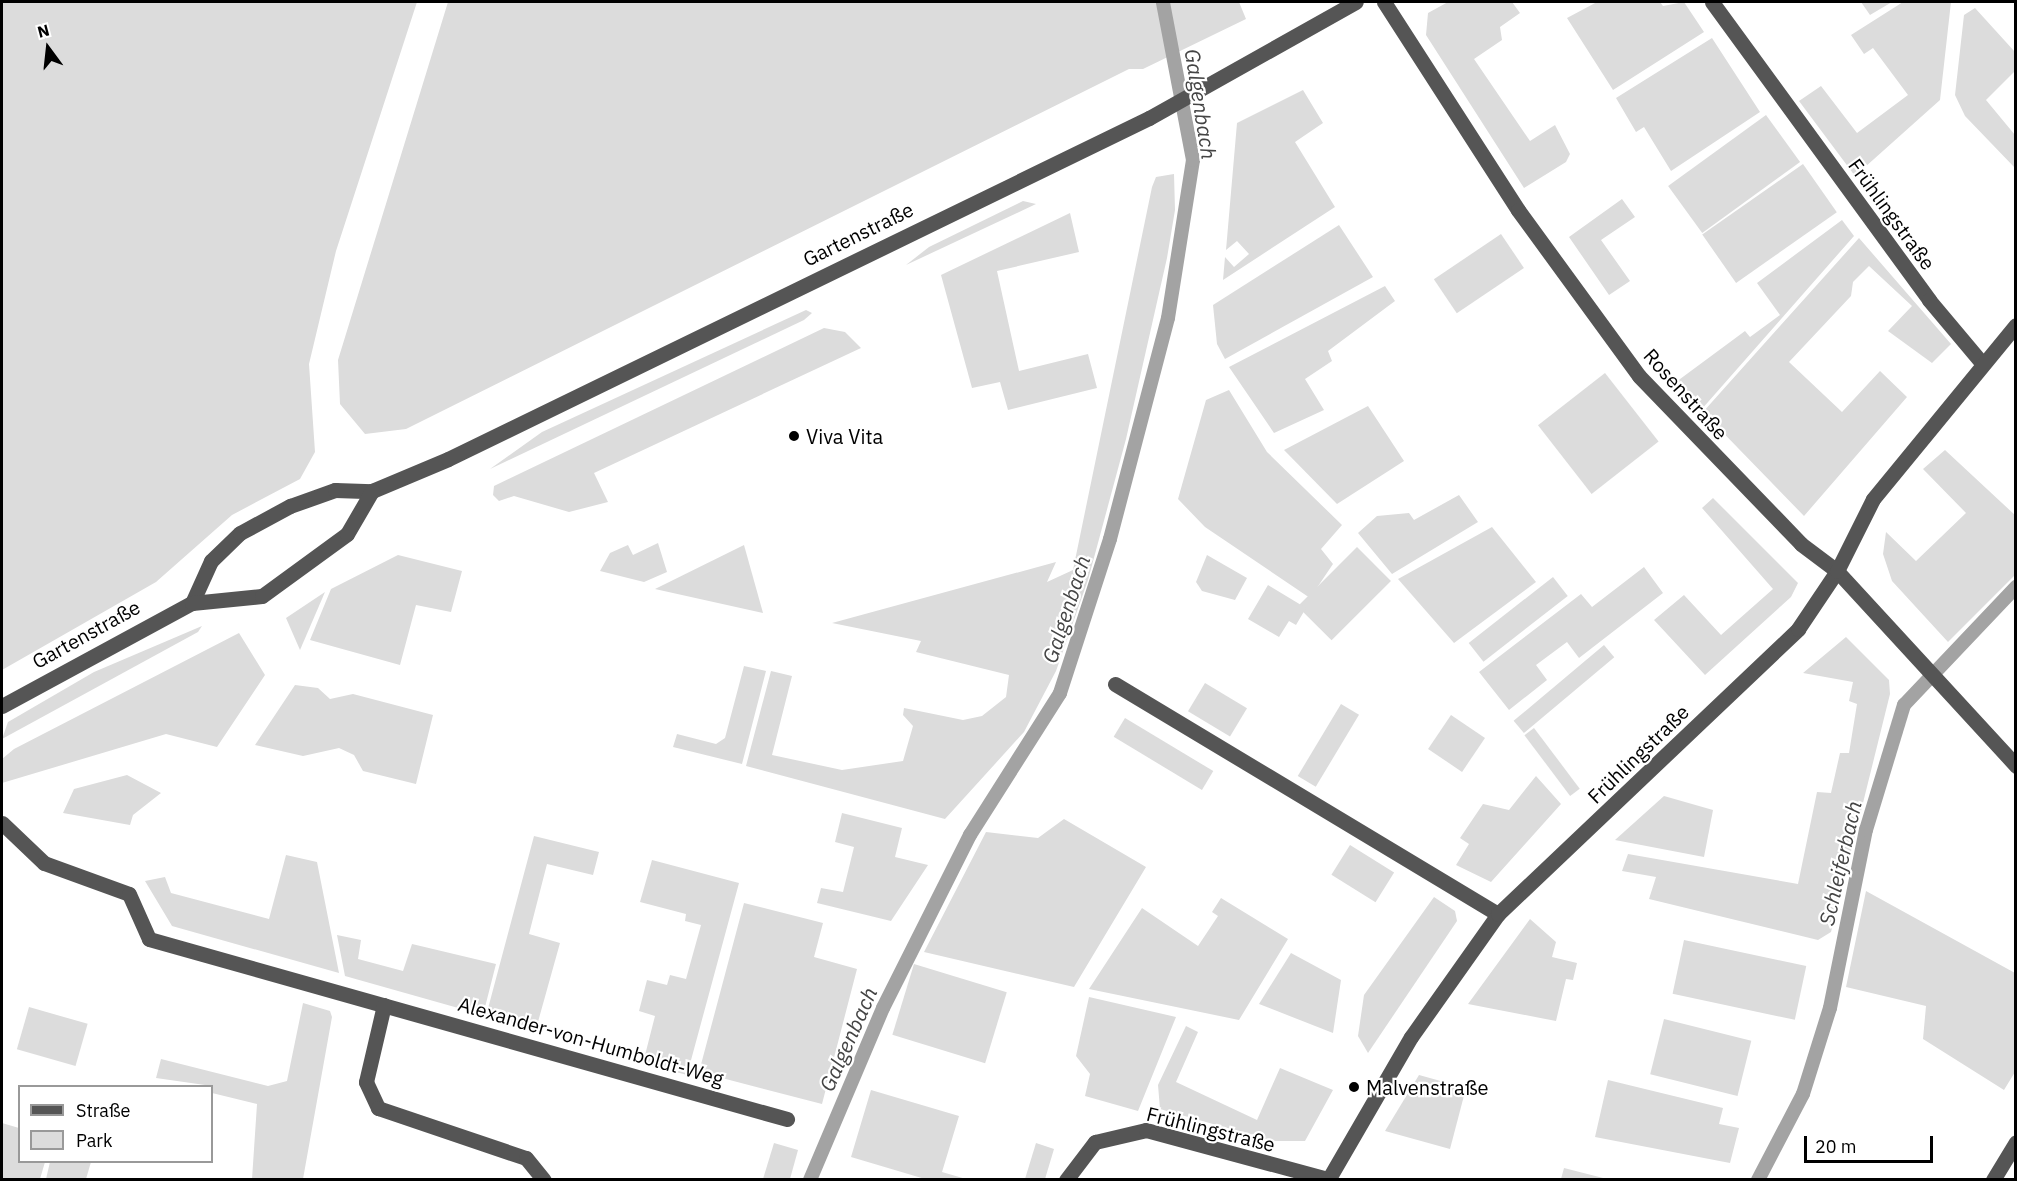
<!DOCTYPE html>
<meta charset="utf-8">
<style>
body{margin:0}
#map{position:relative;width:2017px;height:1181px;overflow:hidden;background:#fff;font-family:"IBM Plex Sans",sans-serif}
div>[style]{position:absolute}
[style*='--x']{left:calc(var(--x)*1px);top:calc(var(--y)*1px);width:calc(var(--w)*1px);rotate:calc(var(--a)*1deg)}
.green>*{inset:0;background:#dcdcdc;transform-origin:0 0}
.stream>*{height:14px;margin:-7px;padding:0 7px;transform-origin:7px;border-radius:7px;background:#a3a3a3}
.minor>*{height:15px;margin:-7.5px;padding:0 7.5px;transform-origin:7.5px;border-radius:7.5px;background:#555}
.dots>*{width:16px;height:16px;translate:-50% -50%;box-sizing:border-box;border:3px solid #fff;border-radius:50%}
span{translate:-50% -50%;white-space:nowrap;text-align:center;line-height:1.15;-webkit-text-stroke:4.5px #fff;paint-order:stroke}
.street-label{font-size:20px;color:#000}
.poi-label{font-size:20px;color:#000}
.left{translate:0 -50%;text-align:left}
.water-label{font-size:21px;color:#444;font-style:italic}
.frame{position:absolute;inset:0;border:3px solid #000;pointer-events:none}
.legend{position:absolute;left:18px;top:1085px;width:195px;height:78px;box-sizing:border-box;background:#fff;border:2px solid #999;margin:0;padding:8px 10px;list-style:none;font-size:18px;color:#000}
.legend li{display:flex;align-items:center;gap:12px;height:30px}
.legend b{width:30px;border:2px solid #999}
.north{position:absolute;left:18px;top:18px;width:60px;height:60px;-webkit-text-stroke:4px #fff;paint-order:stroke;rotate:345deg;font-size:16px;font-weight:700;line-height:24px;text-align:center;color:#000}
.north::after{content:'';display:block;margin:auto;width:21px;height:27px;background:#000;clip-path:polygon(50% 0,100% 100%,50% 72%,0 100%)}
.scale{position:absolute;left:1804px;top:1136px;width:129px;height:27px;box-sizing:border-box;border:3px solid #000;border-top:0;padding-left:8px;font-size:18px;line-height:21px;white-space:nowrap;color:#000;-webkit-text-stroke:4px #fff;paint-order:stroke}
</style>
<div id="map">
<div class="green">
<i style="clip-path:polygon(2px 2px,417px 2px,336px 251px,309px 364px,315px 452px,300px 479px,232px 515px,156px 582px,2px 670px)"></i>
<i style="clip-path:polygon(448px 2px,1239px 2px,1246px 19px,1143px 69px,1129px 69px,406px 429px,365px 434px,340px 404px,338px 360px)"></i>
<i style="clip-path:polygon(1448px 2px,1512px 2px,1520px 13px,1500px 27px,1502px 40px,1474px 59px,1530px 141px,1555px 125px,1570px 154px,1566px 162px,1524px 188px,1426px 35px,1428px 13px)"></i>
<i style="clip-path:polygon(1597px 2px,1660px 2px,1663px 6px,1684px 2px,1704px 32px,1613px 90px,1567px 18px)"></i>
<i style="clip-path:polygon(1861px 2px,1892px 2px,1870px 15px)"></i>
<i style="clip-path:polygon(1903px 2px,1951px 2px,1940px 100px,1855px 176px,1799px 101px,1821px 86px,1857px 133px,1908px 95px,1873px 48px,1864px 54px,1851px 35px)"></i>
<i style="clip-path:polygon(1975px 8px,2015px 52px,2015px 71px,1986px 100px,2015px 135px,2015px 168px,1965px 116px,1955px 95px,1964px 15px)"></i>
<i style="clip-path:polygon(1712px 38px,1760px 112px,1671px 171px,1644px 127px,1636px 132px,1616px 98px)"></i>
<i style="clip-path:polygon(1303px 90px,1323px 123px,1295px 142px,1335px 207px,1223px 280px,1225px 257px,1234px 267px,1249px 254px,1237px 241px,1226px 250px,1237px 123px)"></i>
<i style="left:1766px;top:115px;width:58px;height:121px;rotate:54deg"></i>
<i style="left:1803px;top:164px;width:59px;height:123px;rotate:55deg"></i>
<i style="clip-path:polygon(1174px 174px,1175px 210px,1167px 258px,1126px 439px,1088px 580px,1056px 671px,1024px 732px,945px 819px,746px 766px,771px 671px,792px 676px,772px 755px,842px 770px,903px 761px,913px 726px,903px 715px,904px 708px,963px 720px,982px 716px,1006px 697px,1009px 675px,916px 652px,921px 641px,832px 623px,1056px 562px,1047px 582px,1073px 570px,1152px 187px,1156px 177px)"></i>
<i style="clip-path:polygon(1622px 199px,1635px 217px,1601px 240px,1630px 281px,1609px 295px,1569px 237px)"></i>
<i style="clip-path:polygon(1023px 201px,1036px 204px,906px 265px,929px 247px)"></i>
<i style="clip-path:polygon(1070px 213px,1079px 252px,997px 271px,1019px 371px,1088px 354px,1097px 388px,1008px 410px,1000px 382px,972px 388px,941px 275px)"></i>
<i style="clip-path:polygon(1842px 220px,1854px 236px,1701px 410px,1676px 382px,1745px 331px,1750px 337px,1780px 315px,1757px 283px)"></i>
<i style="clip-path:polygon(1339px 225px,1373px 277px,1225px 359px,1217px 344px,1213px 305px)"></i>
<i style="left:1501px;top:234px;width:41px;height:81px;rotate:56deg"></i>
<i style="clip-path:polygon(1859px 238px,1951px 344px,1932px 363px,1888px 331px,1912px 306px,1869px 266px,1853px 282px,1851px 296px,1789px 362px,1842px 412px,1880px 371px,1907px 397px,1804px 516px,1703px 412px)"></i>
<i style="clip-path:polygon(1385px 286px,1395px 301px,1328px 351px,1332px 361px,1305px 379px,1324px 410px,1274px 433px,1229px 367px)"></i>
<i style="clip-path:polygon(806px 310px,812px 313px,804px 320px,490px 469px,542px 432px)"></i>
<i style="clip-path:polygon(824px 328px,845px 332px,861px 348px,594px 473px,608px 502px,569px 512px,514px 496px,499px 501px,493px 495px,494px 486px)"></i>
<i style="left:1605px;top:373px;width:87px;height:85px;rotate:52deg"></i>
<i style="clip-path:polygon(1229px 390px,1267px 452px,1342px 525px,1321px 549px,1333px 564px,1310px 598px,1205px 527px,1178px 499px,1206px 400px)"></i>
<i style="clip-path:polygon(1368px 406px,1404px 461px,1337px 504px,1284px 450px)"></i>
<i style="clip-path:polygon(1945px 450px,2016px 516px,2015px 575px,1948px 642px,1892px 581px,1883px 554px,1886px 532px,1916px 561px,1966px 513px,1923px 469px)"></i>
<i style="clip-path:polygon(1459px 495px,1478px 522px,1392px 574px,1358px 533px,1377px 516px,1409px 513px,1414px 520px)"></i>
<i style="clip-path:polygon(1713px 498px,1798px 583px,1791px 597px,1705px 675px,1654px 620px,1684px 595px,1721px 635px,1773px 589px,1702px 508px)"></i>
<i style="clip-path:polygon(1492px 527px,1536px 582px,1454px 643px,1398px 579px)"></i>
<i style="clip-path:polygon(658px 543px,667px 572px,644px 582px,600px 571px,610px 553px,628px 545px,633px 555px)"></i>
<i style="clip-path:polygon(744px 545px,763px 613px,655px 589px)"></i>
<i style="left:1357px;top:547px;width:48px;height:84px;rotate:45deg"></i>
<i style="clip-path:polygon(398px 555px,462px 571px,451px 612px,416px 605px,400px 665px,310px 640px,331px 589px)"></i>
<i style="clip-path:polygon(1207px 555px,1247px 578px,1235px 600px,1202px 591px,1196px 582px)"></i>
<i style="clip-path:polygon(1644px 567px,1663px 593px,1579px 658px,1567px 642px,1536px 665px,1547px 680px,1509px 710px,1479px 672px,1581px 594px,1592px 607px)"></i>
<i style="left:1553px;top:577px;width:24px;height:107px;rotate:52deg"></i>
<i style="clip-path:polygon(1268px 585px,1306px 608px,1296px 625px,1289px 621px,1279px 637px,1248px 619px)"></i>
<i style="clip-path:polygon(325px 592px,300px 650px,286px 618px)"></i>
<i style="clip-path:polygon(202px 626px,198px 632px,2px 739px,8px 722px,94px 672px)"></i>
<i style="clip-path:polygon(239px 633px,265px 675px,217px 747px,166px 734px,2px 783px,2px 759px,14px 749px)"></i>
<i style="clip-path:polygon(1846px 637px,1889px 680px,1890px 694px,1831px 932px,1818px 940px,1649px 899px,1656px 877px,1622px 871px,1628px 854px,1798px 884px,1817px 792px,1831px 793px,1840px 753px,1849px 753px,1857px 704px,1849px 701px,1853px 682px,1803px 673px)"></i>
<i style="left:1604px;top:645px;width:16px;height:118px;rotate:50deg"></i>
<i style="clip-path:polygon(744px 666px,766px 671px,742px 764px,673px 747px,677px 734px,716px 744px,725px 738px)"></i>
<i style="left:1205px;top:683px;width:49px;height:33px;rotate:31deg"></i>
<i style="clip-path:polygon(295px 685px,318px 688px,330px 699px,353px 694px,433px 715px,416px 784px,363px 771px,354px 755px,339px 748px,303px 756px,255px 745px)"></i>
<i style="left:1341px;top:704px;width:21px;height:84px;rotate:31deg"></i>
<i style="left:1451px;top:715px;width:41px;height:41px;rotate:34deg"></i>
<i style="left:1125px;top:718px;width:103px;height:22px;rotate:31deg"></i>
<i style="left:1534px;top:728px;width:76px;height:12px;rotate:53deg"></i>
<i style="clip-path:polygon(127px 775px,161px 793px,133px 815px,130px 825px,63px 813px,74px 789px)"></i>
<i style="clip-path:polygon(1536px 776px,1561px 804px,1491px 882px,1456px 865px,1469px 844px,1460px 838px,1483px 804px,1509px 810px)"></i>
<i style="clip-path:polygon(1664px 796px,1713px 810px,1704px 857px,1615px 840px)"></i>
<i style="clip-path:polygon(842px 813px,902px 828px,895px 857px,928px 865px,891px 921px,817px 903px,821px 888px,843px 892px,854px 847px,835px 842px)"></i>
<i style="clip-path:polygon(1064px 819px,1146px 867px,1074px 987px,924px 952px,986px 832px,1038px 838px)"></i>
<i style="clip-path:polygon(534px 836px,599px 852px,593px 875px,547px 864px,529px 934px,560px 943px,536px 1029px,486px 1016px)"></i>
<i style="left:1350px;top:845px;width:52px;height:35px;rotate:32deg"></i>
<i style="clip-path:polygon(286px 855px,317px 862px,339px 973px,172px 926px,145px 881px,165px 877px,171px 893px,269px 919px)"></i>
<i style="clip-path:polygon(652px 860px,739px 883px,687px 1075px,643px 1063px,655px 1016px,639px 1011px,647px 980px,667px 985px,670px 975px,686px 979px,701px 925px,685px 921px,686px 914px,640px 902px)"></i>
<i style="clip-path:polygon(1866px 891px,2015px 973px,2015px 1072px,2004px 1090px,1923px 1039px,1926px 1006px,1846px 987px)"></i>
<i style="clip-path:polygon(1434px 897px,1455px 911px,1457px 921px,1368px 1053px,1358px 1036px,1364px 995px)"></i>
<i style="clip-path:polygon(1221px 898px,1288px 939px,1239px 1020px,1089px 989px,1142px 908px,1198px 946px,1218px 916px,1212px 912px)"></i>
<i style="clip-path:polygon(744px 903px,823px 923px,814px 957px,857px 969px,822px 1104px,699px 1072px)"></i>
<i style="clip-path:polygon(1530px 919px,1556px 942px,1552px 957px,1577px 963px,1573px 980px,1566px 979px,1556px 1021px,1468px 1004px)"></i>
<i style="clip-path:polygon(337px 935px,361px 940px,358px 959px,403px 971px,412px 944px,496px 964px,483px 1015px,345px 976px)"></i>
<i style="left:1684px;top:940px;width:125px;height:55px;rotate:12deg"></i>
<i style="clip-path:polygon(1291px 953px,1341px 980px,1333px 1033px,1259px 1004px)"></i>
<i style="left:914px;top:964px;width:97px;height:74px;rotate:17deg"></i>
<i style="clip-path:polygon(1089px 997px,1176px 1017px,1138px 1111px,1085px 1096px,1090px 1074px,1076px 1056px)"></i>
<i style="clip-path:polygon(303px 1003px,330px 1011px,332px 1017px,303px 1179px,252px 1179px,257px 1104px,212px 1093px,212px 1086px,156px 1078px,161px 1059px,268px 1086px,287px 1081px)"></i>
<i style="left:29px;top:1007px;width:61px;height:44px;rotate:16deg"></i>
<i style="left:1664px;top:1019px;width:90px;height:57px;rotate:14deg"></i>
<i style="clip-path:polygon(1186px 1026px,1198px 1032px,1176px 1082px,1257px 1120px,1280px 1068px,1333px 1090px,1305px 1141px,1273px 1141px,1160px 1109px,1158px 1085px)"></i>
<i style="clip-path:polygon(1419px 1075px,1466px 1088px,1450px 1149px,1385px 1131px)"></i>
<i style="clip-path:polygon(1608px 1080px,1723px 1108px,1719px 1124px,1739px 1128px,1730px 1163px,1595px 1137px)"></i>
<i style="clip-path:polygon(871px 1090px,959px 1116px,942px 1172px,966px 1179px,925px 1179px,851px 1157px)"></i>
<i style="clip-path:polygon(2px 1123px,19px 1128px,20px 1162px,45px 1162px,40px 1179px,2px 1179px)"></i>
<i style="clip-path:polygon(774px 1143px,798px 1150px,790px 1179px,763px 1179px)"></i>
<i style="clip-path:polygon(1036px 1143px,1054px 1149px,1045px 1179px,1025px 1179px)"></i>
<i style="clip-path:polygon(50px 1162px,91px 1162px,86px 1179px,46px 1179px)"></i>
<i style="clip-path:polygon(1564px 1168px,1607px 1179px,1561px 1179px)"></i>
</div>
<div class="stream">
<i style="--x:810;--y:1180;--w:187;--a:-67"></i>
<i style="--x:883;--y:1008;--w:194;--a:-63.3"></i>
<i style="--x:970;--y:835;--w:168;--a:-57.6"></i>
<i style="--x:1060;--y:693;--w:162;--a:-72"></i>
<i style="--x:1110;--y:539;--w:228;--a:-75.3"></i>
<i style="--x:1168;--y:318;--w:160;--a:-81"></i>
<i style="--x:1193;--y:160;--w:161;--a:-100.8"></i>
<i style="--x:1758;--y:1180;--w:97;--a:-62.4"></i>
<i style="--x:1803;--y:1094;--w:90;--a:-72.6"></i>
<i style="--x:1830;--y:1008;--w:182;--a:-78.6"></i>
<i style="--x:1866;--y:830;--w:131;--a:-73.1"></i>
<i style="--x:1904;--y:705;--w:163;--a:-46.5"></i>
</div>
<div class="minor">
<i style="--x:1384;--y:2;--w:247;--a:57.2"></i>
<i style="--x:1518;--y:210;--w:205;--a:53.9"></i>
<i style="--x:1639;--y:376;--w:233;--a:46"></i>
<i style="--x:1801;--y:544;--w:45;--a:36.9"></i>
<i style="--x:1837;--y:571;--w:265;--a:47.4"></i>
<i style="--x:1712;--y:2;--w:369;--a:53.9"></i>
<i style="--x:1929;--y:300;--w:81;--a:50"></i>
<i style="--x:192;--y:603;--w:46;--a:-65.7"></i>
<i style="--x:211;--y:561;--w:40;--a:-44"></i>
<i style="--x:240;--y:533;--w:57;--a:-28.4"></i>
<i style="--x:290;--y:506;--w:48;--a:-19.6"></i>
<i style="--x:335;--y:490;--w:37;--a:2"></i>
<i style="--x:372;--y:491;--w:82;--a:-22.8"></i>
<i style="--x:448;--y:459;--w:780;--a:-25.94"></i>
<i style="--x:1149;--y:118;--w:237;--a:-29.3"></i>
<i style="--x:1115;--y:684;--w:447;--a:31"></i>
<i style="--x:2;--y:706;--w:216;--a:-28.5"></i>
<i style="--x:192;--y:603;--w:70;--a:-5.7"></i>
<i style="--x:262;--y:596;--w:105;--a:-36.1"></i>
<i style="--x:347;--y:534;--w:50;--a:-59.8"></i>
<i style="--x:2;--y:823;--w:58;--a:43.6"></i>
<i style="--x:44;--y:863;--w:90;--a:20"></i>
<i style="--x:129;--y:894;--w:49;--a:66"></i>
<i style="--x:149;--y:939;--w:663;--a:15.76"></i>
<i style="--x:384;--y:1005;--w:79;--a:103.2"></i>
<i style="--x:366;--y:1082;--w:29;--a:65"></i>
<i style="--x:378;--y:1108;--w:156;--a:18.7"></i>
<i style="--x:526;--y:1158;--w:28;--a:51"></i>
<i style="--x:1066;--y:1180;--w:48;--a:-52.7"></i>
<i style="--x:1095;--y:1142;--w:52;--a:-13.2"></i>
<i style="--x:1146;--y:1130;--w:188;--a:15.1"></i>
<i style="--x:1328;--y:1180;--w:165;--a:-59.9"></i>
<i style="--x:1411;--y:1037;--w:151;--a:-54.7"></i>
<i style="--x:1498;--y:914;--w:414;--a:-43.5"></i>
<i style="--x:1798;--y:629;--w:70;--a:-56.1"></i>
<i style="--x:1837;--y:571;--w:80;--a:-63.4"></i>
<i style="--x:1873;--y:499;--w:225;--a:-50.6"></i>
<i style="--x:1993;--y:1180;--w:44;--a:-58.8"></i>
</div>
<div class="dots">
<i style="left:794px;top:436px;background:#000"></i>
<i style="left:1354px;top:1087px;background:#000"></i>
</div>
<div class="street-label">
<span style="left:1892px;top:214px;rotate:54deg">Frühlingstraße</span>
<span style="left:858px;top:234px;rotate:-26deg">Gartenstraße</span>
<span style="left:1686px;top:394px;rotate:48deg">Rosenstraße</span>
<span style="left:86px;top:634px;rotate:-29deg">Gartenstraße</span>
<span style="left:1638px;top:754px;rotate:-44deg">Frühlingstraße</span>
<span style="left:591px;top:1041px;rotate:16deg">Alexander-von-Humboldt-Weg</span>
<span style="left:1211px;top:1129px;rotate:14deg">Frühlingstraße</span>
</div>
<div class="poi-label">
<span class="left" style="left:806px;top:436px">Viva Vita</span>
<span class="left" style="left:1366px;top:1087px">Malvenstraße</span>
</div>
<div class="water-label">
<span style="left:1201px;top:104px;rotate:81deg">Galgenbach</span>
<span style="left:1066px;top:609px;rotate:-72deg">Galgenbach</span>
<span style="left:1840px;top:863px;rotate:-77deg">Schleiferbach</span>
<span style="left:848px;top:1039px;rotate:-66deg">Galgenbach</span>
</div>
<div class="frame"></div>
<ul class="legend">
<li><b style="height:8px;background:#555"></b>Straße</li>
<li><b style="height:16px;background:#dcdcdc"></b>Park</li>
</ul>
<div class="north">N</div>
<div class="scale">20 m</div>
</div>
